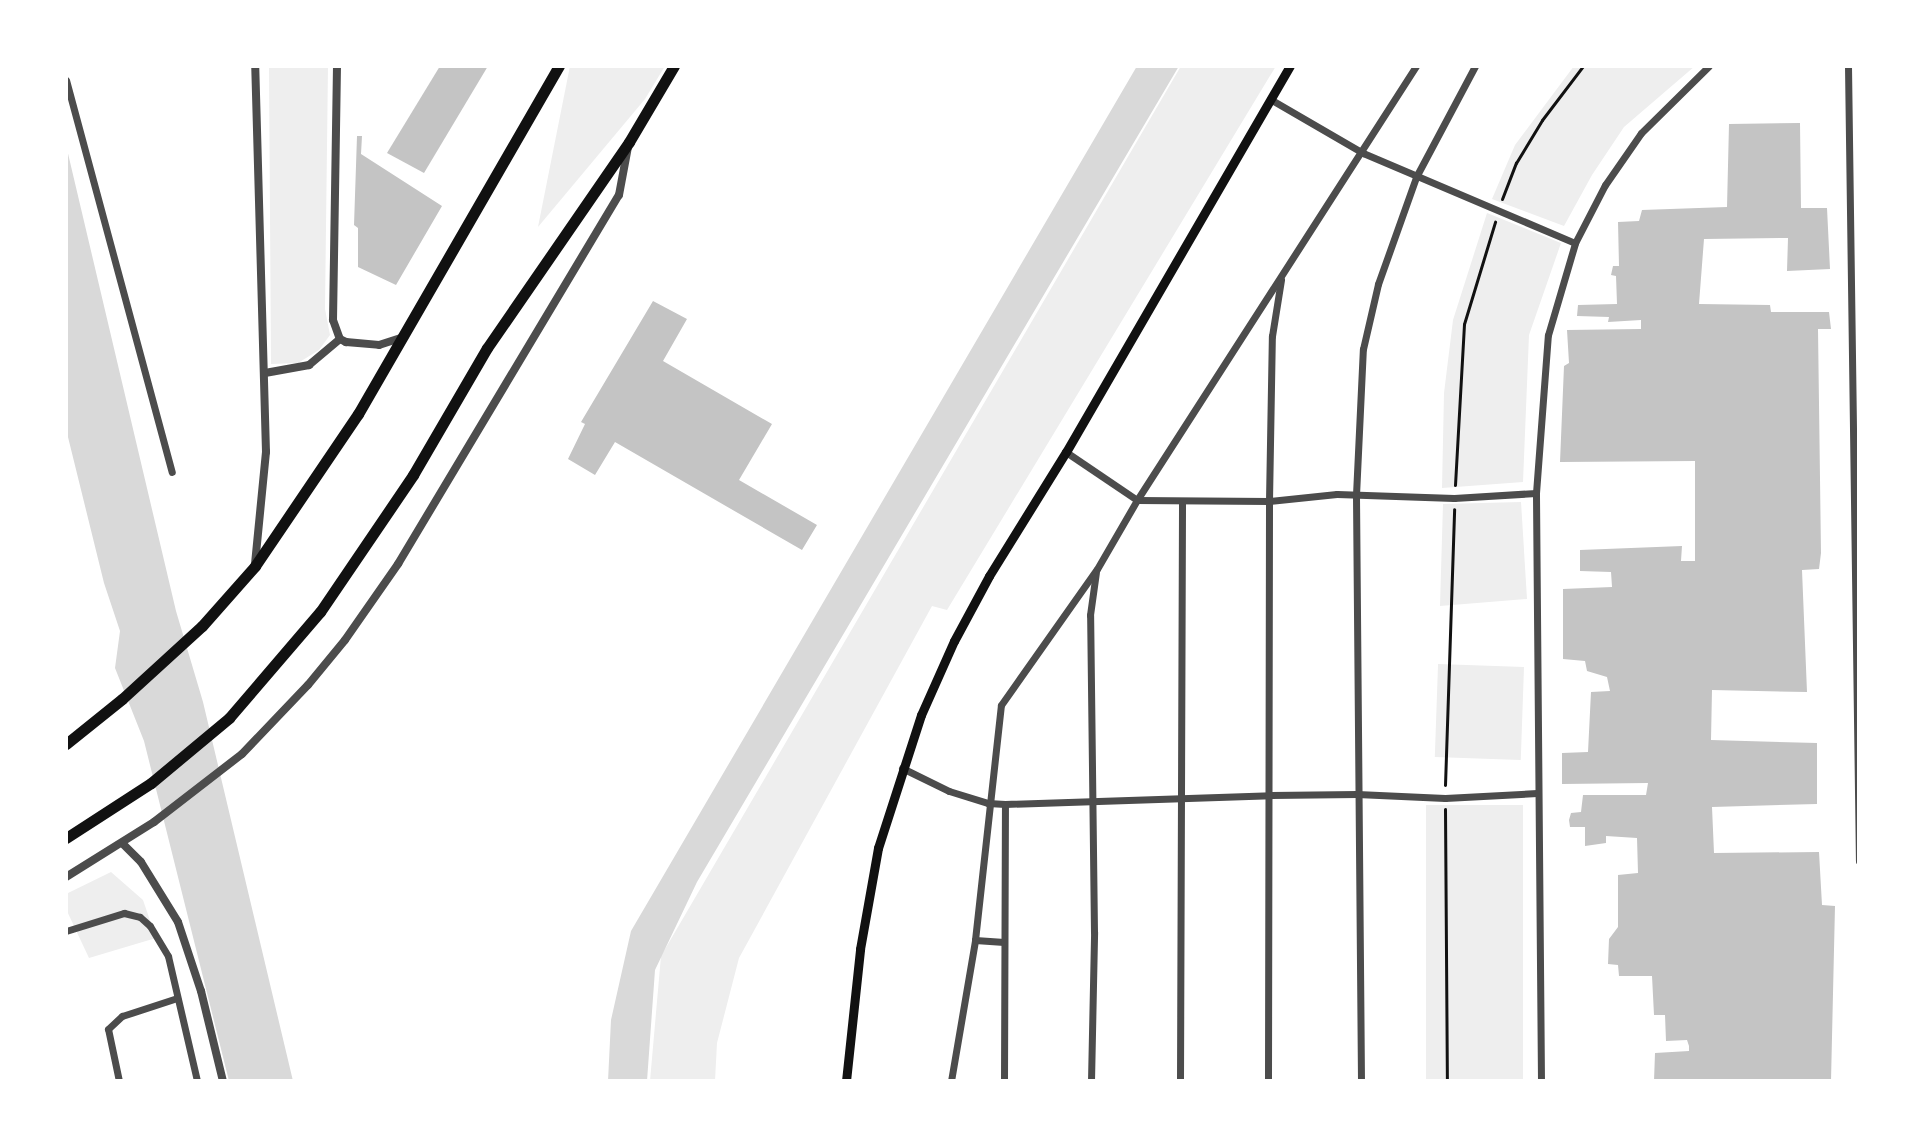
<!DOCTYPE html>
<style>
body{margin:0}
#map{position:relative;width:1925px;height:1147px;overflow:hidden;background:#fff;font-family:"DejaVu Sans",sans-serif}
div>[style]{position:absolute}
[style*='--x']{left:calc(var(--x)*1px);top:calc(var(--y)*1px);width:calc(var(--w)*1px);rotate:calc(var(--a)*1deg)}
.green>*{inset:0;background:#eee;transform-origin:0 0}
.water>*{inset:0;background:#d9d9d9}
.building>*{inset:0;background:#c4c4c4}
.path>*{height:3px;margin:-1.5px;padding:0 1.5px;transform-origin:1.5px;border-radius:1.5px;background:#111}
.minor>*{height:7px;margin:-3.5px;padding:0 3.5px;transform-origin:3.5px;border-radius:3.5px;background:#4c4c4c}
.tertiary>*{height:8px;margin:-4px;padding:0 4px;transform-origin:4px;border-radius:4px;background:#4c4c4c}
.secondary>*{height:9px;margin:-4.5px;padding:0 4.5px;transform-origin:4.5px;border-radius:4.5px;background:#111}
.trunk>*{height:11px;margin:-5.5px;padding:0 5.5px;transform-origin:5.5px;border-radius:5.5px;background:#111}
span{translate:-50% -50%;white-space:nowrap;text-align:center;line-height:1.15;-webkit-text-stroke:6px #fff;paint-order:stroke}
.frame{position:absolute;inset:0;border:68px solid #fff;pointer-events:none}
</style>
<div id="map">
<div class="green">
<i style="clip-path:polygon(269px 66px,328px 66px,325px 309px,330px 335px,319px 350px,298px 363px,271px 364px)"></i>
<i style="clip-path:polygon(570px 66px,665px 66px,645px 99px,538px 227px)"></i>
<i style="clip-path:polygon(1181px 66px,1276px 66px,947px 610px,932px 606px,739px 958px,717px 1043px,715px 1081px,650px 1081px,661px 956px)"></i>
<i style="clip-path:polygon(1574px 66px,1695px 66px,1624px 127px,1592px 175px,1564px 226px,1492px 199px,1515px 145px)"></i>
<i style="clip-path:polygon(1487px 213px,1561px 243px,1529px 335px,1523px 482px,1442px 488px,1444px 393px,1453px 320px)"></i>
<i style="clip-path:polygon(1521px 502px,1527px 599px,1440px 606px,1443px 504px)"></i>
<i style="left:1524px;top:667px;width:93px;height:86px;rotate:92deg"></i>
<i style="left:1426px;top:805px;width:97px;height:276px"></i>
<i style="clip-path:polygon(111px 872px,143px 900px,156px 938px,89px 958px,66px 909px,66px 894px)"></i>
</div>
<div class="water">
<i style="clip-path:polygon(1137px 66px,1179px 66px,697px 882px,655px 970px,647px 1081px,608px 1081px,611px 1020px,631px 931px)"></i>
<i style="clip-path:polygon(66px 145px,176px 611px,203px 702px,293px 1081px,229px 1081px,144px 741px,115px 668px,120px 631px,104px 583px,66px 429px)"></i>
</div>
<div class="building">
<i style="clip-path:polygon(440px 66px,488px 66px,424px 173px,387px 153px)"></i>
<i style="clip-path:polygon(1800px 123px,1801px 208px,1827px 208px,1830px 269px,1787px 271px,1788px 238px,1704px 239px,1699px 304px,1770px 305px,1771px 312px,1829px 312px,1831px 329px,1818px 329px,1821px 553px,1819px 569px,1802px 570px,1807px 692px,1712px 690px,1711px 740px,1817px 743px,1817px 804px,1712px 807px,1714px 853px,1819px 852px,1822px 905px,1835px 906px,1831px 1081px,1654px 1081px,1655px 1053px,1689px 1051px,1689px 1046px,1687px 1040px,1666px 1041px,1665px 1015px,1654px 1015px,1652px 976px,1619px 976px,1618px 965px,1608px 964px,1609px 939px,1618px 927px,1618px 875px,1638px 873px,1637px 838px,1606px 836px,1606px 843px,1585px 846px,1585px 827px,1570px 827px,1569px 820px,1571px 813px,1581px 812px,1583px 795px,1646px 795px,1648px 783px,1562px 784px,1562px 753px,1588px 752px,1591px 692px,1610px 691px,1607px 677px,1587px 671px,1585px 661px,1563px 659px,1563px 589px,1612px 587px,1611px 572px,1580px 571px,1580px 550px,1682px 546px,1681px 561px,1695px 561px,1695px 461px,1560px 462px,1564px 366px,1569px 363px,1567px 330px,1641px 329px,1641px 320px,1608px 322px,1609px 317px,1577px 316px,1578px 305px,1617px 304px,1616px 276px,1611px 275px,1613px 266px,1619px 266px,1618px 222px,1639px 221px,1642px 210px,1727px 207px,1729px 124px)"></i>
<i style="clip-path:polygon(357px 136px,362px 136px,361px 154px,442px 206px,396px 285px,358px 267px,358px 228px,354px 225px)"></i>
<i style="clip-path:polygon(653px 301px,687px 319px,663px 361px,772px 424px,739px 480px,817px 525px,802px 550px,615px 442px,595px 475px,568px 459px,585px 424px,581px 422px)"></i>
</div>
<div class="path">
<i style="--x:1502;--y:199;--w:39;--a:-69"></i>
<i style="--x:1516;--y:163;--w:50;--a:-58.8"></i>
<i style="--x:1542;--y:120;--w:68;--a:-52.8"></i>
<i style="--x:1455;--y:485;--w:161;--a:-86.8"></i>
<i style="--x:1464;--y:324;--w:107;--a:-73.1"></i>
<i style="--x:1445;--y:785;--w:276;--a:-88.1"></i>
<i style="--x:1445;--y:809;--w:272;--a:89.6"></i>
</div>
<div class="minor">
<i style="--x:1848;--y:66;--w:795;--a:89.21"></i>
<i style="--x:66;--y:80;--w:406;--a:74.9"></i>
<i style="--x:1270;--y:99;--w:108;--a:30.1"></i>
<i style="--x:1363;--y:153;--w:230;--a:23"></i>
<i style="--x:1066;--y:452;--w:86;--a:34.1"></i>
<i style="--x:1137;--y:500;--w:132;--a:0.4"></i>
<i style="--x:1269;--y:501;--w:68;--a:-5.9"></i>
<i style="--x:1337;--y:494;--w:117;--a:2"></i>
<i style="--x:1454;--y:498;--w:82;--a:-3.5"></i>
<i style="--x:902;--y:768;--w:52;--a:26.1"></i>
<i style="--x:949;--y:791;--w:41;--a:17.1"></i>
<i style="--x:988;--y:803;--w:17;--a:3"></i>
<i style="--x:1005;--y:804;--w:266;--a:-1.9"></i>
<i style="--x:1271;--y:795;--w:86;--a:-0.7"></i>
<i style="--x:1357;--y:794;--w:88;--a:2.6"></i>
<i style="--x:1445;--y:798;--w:92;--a:-3.1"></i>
<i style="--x:66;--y:931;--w:61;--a:-17.2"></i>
<i style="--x:124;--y:913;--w:16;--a:14"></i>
<i style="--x:140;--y:917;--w:13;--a:42"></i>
<i style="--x:150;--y:926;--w:35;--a:59"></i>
<i style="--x:168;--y:956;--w:128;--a:76.9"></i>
<i style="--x:975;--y:940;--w:29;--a:4"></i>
<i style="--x:119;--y:1081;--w:53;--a:-101.9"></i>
<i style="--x:108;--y:1029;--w:19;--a:-43"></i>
<i style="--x:122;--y:1016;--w:58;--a:-18.1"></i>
<i style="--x:951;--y:1081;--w:143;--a:-80.3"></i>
<i style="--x:975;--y:940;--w:236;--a:-83.7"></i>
<i style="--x:1001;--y:705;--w:166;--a:-54.8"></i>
<i style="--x:1097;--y:569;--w:80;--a:-59.9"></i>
<i style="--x:1137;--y:500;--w:516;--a:-57.26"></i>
<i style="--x:1004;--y:1081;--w:277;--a:-89.8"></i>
<i style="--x:1091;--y:1081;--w:149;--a:-88.8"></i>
<i style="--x:1094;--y:932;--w:317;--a:-90.7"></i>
<i style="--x:1090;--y:615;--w:43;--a:-82.1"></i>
<i style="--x:1180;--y:1081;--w:579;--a:-89.8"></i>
<i style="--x:1268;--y:1081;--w:580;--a:-89.9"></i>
<i style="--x:1269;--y:501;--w:165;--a:-89"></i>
<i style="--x:1272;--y:336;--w:57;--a:-80.9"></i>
<i style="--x:1361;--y:1081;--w:586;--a:-90.49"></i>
<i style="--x:1356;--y:495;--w:146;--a:-87.3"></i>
<i style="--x:1363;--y:349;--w:67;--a:-77"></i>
<i style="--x:1378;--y:284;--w:114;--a:-70.4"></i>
<i style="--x:1416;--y:177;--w:126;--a:-62"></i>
<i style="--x:1541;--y:1081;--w:588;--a:-90.49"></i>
<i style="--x:1536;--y:493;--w:158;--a:-85.7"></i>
<i style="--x:1548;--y:335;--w:96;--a:-73.6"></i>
<i style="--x:1575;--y:243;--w:65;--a:-62.7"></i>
<i style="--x:1605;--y:185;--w:63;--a:-55.3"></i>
<i style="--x:1641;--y:133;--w:95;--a:-44.6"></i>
</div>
<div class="tertiary">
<i style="--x:337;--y:66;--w:254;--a:90.9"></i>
<i style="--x:333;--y:320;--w:20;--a:70"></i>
<i style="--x:340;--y:339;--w:7;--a:27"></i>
<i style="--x:346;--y:342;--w:33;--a:5"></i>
<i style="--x:379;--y:345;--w:26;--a:-18"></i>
<i style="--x:265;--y:373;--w:45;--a:-10.3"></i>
<i style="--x:309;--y:365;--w:40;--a:-40"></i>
<i style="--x:255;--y:564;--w:113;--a:-84.4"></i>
<i style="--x:266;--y:452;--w:386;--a:-91.6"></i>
<i style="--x:123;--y:844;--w:25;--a:45"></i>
<i style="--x:141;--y:862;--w:70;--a:58.3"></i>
<i style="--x:178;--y:922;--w:73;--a:71.6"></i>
<i style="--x:201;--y:991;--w:93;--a:76.3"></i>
<i style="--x:66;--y:877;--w:104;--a:-32"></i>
<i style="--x:154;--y:822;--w:111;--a:-37.7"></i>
<i style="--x:242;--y:754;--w:95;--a:-46.3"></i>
<i style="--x:308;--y:685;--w:58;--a:-50.6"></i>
<i style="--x:345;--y:640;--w:93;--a:-55.1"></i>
<i style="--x:398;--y:564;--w:430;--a:-59.1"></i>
<i style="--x:619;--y:195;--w:49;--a:-79.4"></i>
</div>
<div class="secondary">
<i style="--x:846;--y:1081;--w:133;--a:-83.9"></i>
<i style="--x:860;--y:949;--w:103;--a:-79.9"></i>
<i style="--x:878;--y:848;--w:140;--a:-72.1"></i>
<i style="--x:921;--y:715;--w:81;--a:-66"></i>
<i style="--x:954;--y:641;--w:74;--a:-61.7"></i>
<i style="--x:989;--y:576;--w:146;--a:-58.2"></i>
<i style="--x:1066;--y:452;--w:446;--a:-59.9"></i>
</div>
<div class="trunk">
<i style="--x:66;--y:744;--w:72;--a:-38.8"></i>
<i style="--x:122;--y:699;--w:108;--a:-42.4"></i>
<i style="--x:202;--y:626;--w:80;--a:-48.5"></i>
<i style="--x:255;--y:566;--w:184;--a:-55.9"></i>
<i style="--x:358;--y:414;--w:402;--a:-60"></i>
<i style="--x:66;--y:838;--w:101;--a:-32.9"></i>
<i style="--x:151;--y:783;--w:102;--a:-39.8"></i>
<i style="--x:229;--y:718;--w:140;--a:-49.4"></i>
<i style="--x:320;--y:612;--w:166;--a:-55.8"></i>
<i style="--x:413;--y:475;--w:147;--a:-59.8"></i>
<i style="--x:487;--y:348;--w:250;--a:-55.4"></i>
<i style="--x:629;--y:142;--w:88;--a:-59.4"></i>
</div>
<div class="frame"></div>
</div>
